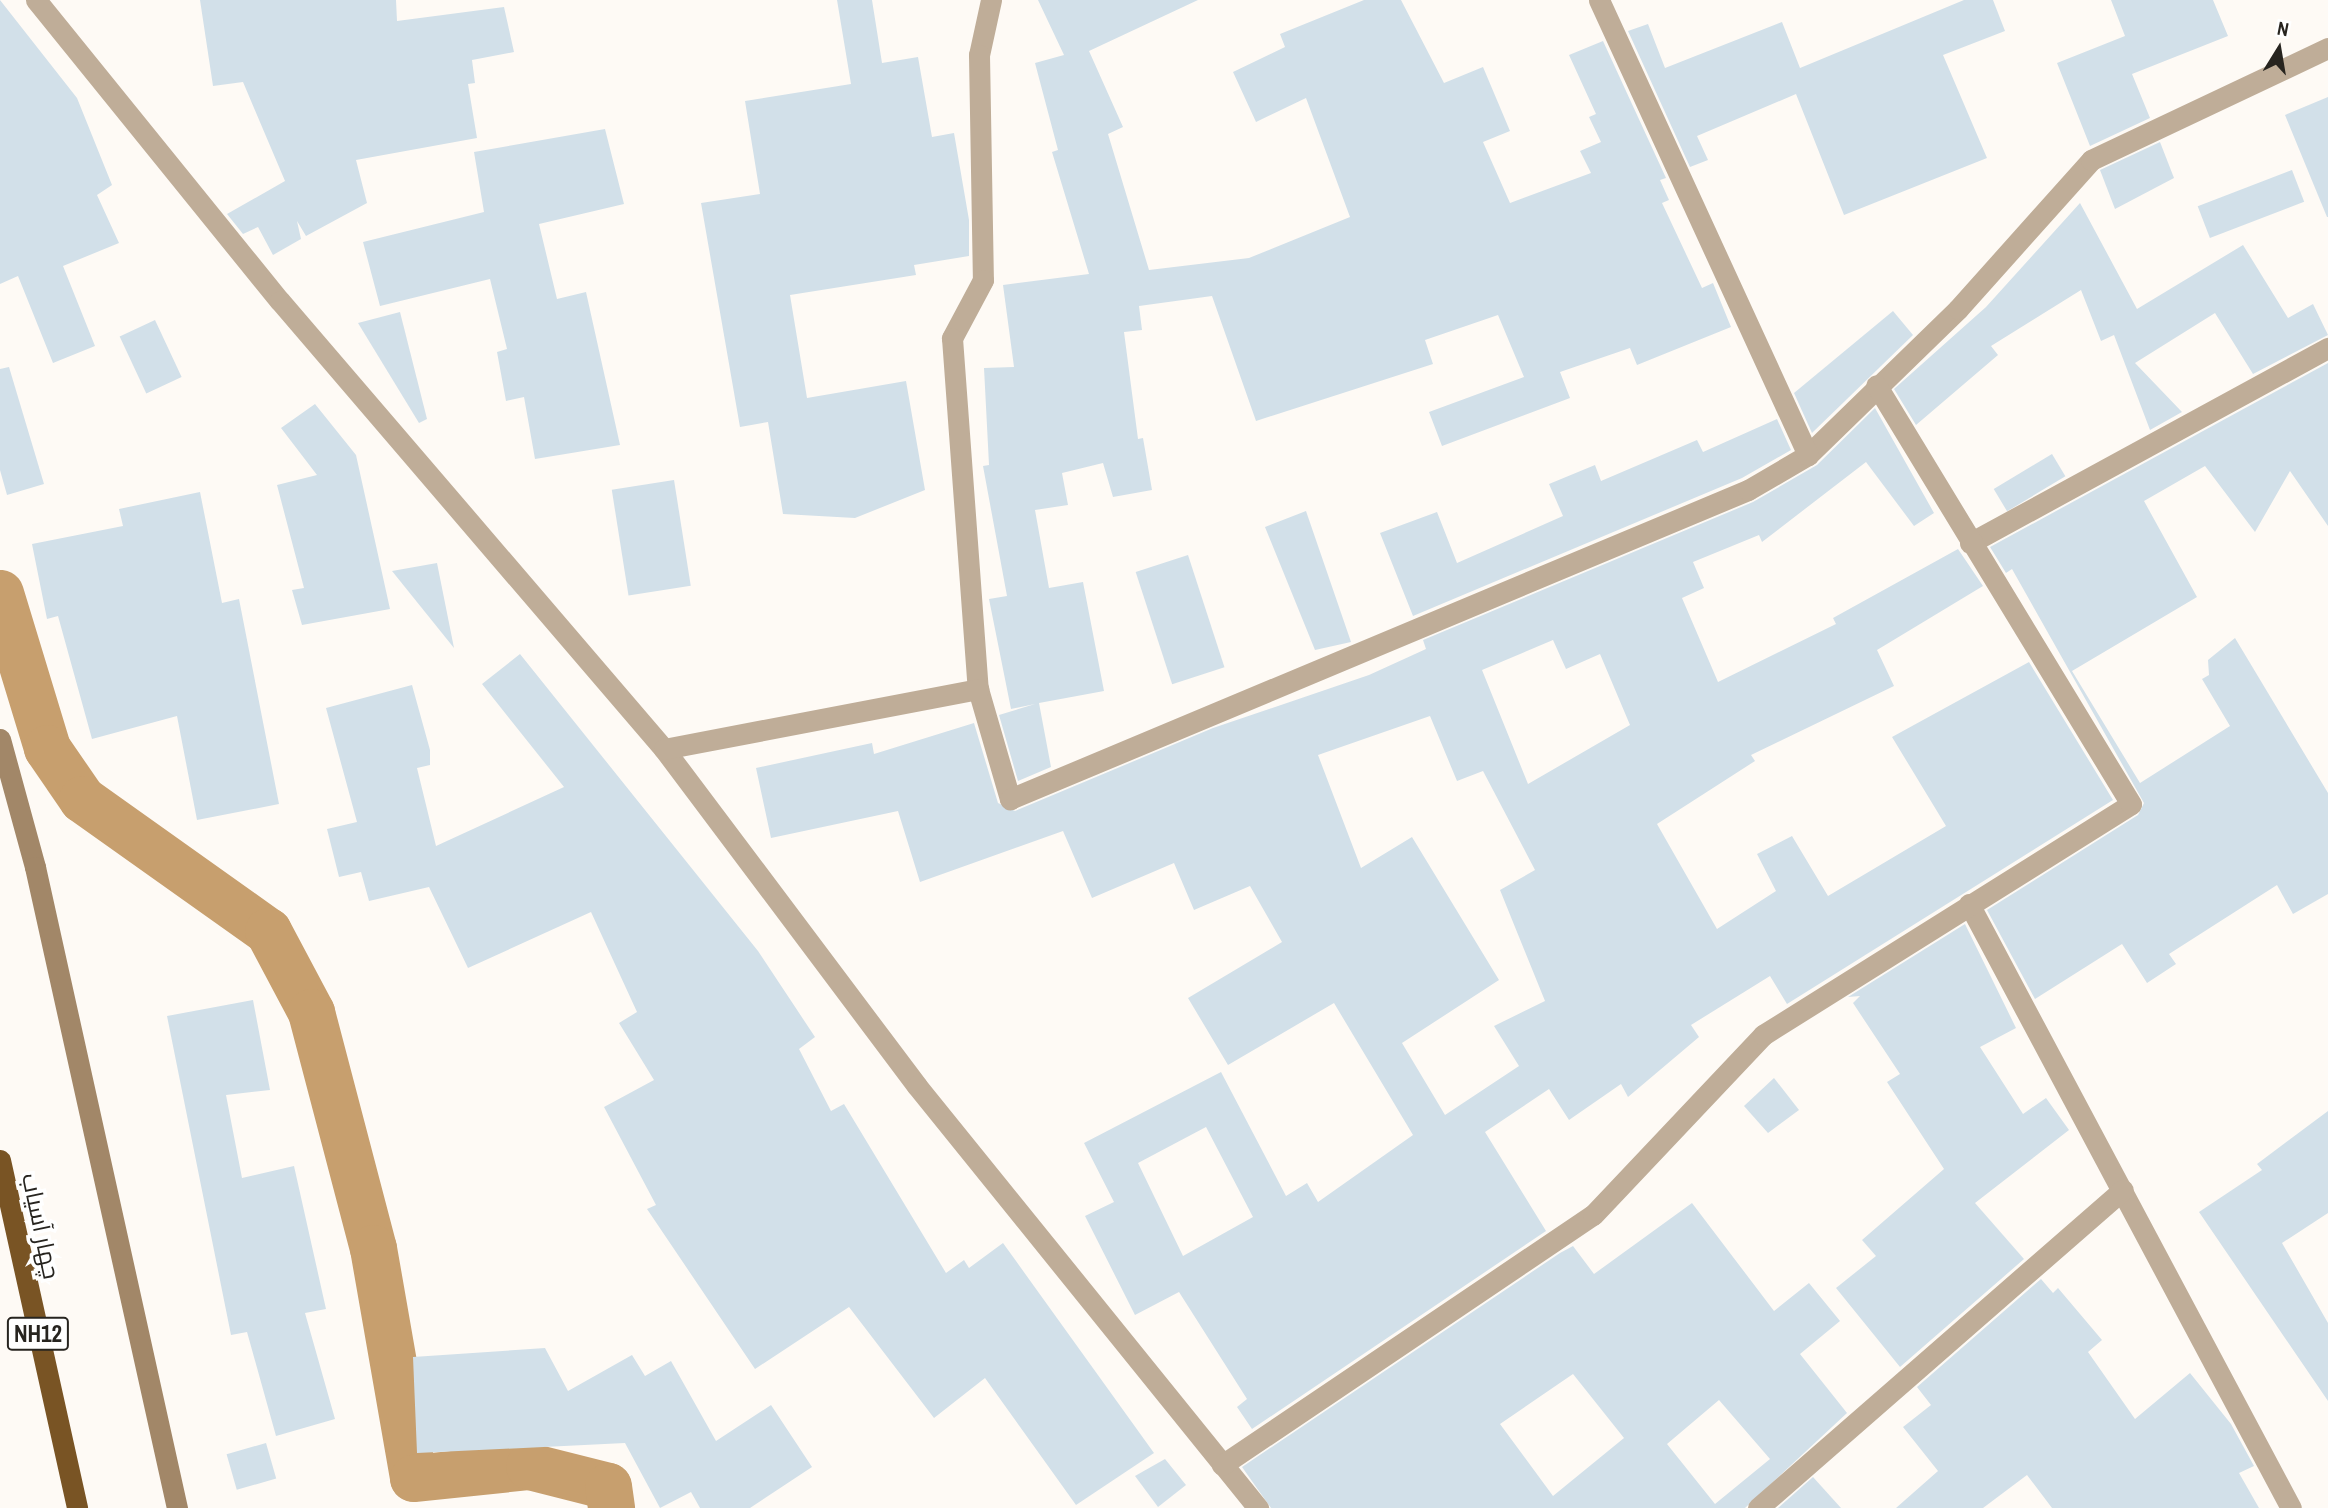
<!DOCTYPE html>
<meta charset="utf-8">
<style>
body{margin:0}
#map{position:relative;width:2328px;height:1508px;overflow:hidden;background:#fefaf5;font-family:"Archivo Narrow",Cairo,sans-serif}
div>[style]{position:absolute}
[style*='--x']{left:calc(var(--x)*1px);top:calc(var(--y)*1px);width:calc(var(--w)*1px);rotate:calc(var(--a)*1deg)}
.canal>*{height:47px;margin:-23.5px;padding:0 23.5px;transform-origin:23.5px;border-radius:23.5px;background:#c79f6e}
.building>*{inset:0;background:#d2e0e9;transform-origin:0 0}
.street>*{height:21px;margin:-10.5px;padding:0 10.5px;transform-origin:10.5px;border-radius:10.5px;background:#bfad98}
.secondary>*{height:21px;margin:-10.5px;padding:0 10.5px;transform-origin:10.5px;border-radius:10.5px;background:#a28768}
.highway>*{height:21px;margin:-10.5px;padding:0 10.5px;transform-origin:10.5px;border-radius:10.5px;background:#795424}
span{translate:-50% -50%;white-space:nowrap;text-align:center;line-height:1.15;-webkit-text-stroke:7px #fff;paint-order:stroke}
.shield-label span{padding:2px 5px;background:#fff;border:2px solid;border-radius:5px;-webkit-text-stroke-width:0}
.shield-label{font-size:23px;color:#27241f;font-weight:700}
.street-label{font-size:24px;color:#27241f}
.north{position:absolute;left:2244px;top:14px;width:70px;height:70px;-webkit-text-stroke:5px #fff;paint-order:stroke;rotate:11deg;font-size:19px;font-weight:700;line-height:28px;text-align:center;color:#27241f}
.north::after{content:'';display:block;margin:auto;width:24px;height:32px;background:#27241f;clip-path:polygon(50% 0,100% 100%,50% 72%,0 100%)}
</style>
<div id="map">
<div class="canal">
<i style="--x:0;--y:593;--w:162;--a:73.1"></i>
<i style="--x:47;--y:748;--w:62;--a:55.5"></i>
<i style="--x:82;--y:799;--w:228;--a:35.4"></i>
<i style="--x:268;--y:931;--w:92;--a:62"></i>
<i style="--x:311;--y:1012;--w:244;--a:75.3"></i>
<i style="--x:373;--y:1248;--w:233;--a:80.1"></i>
<i style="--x:413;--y:1478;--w:117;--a:-5.9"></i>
<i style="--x:529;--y:1466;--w:81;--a:14.2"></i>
<i style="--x:608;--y:1486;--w:22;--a:82"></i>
</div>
<div class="building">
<i style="clip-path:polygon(0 0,77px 98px,112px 185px,97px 195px,119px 243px,63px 266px,95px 346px,53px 363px,18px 276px,0 284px)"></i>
<i style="clip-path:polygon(200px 0,396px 0,397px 21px,504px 7px,514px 52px,472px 60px,475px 83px,468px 84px,477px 138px,356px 160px,367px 203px,306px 236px,297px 221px,301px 239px,273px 255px,258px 227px,243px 234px,227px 214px,285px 181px,243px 82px,213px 86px)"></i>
<i style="clip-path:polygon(837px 0,872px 0,882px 63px,918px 57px,932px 137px,954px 133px,969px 220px,969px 256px,914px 265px,916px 275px,790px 295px,807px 398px,906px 381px,925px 490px,855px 518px,783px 514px,768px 422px,740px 427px,701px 203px,760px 194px,745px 101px,851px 84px)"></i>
<i style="clip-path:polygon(1038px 0,1198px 0,1089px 51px,1123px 127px,1108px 134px,1149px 270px,1249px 258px,1350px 217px,1306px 98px,1256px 122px,1233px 72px,1285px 47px,1280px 34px,1364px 0,1401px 0,1444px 83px,1483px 67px,1510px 131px,1483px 142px,1510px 203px,1591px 173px,1580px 151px,1601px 142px,1589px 117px,1596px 114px,1569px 55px,1603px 41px,1666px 178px,1660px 180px,1669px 200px,1662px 203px,1702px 288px,1713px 283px,1731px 327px,1637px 365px,1630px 348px,1560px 372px,1570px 398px,1442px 446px,1429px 412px,1524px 377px,1498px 315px,1425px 340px,1433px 364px,1256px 421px,1212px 296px,1139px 306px,1142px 330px,1124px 332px,1138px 439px,1143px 438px,1152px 490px,1113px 497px,1103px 463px,1062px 473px,1068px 505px,1035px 510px,1049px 588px,1083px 582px,1104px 691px,1039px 703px,1051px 767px,1018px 781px,999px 715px,1035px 704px,1011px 709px,989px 599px,1007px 596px,983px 466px,989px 465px,984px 368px,1014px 367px,1003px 285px,1089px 274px,1052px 152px,1058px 150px,1035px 63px,1064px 55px)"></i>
<i style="clip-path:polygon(1964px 0,1993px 0,2005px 31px,1943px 55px,1987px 158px,1844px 215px,1796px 94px,1697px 136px,1708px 160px,1690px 167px,1628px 31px,1648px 24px,1665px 68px,1782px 22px,1800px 68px)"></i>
<i style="clip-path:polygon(2111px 0,2213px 0,2228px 36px,2132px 74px,2150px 118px,2090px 146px,2057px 63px,2125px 36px)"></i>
<i style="clip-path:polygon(2328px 97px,2328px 217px,2327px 217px,2285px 115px)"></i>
<i style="clip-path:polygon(605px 129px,624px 204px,539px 224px,557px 299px,586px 292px,620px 445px,535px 459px,524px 397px,506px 401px,497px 352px,507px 349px,490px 279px,380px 306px,363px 242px,484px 212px,474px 152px)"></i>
<i style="clip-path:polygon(2160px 142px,2174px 178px,2115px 209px,2100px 170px)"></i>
<i style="left:2292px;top:170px;width:34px;height:101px;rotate:69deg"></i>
<i style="clip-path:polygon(2080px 203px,2137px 309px,2243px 245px,2288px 318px,2313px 304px,2328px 335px,2253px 374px,2215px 313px,2135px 363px,2182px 412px,2150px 430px,2114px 335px,2101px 341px,2081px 290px,1991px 346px,1998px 355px,1916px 425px,1894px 389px,1986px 307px)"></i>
<i style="clip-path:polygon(1893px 311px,1913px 335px,1812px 433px,1794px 393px)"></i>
<i style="clip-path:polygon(400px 312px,427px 419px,419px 423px,358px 323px)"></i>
<i style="left:155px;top:320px;width:63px;height:39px;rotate:65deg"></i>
<i style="clip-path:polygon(2328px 363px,2328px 526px,2290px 471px,2255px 532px,2205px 466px,2144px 501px,2197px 597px,2072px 671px,2140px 783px,2230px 726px,2202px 679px,2209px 675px,2208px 660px,2235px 638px,2328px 793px,2328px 894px,2293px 914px,2277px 885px,2169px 954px,2176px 964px,2147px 983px,2122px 944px,2035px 999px,1987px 910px,2138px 815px,2144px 803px,2012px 569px,2006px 573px,1990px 547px)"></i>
<i style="clip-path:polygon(9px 367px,44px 484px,7px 495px,0 470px,0 369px)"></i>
<i style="clip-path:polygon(315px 404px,356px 455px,390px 609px,302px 625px,292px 590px,304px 588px,277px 485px,317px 475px,281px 428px)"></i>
<i style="clip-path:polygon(evenodd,1875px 408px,1934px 513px,1914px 526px,1866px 462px,1762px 542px,1759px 535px,1693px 562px,1704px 588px,1682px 598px,1718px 682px,1836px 624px,1833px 618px,1958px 549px,1983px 586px,1877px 650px,1894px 686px,1751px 755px,1755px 761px,1657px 824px,1717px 929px,1776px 891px,1757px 854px,1792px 836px,1828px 896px,1946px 826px,1892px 737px,2029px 662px,2113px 800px,1787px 1004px,1770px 976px,1691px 1025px,1699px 1037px,1628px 1097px,1621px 1084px,1569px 1120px,1549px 1089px,1485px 1132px,1546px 1231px,1252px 1429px,1237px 1407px,1247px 1399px,1179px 1292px,1135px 1315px,1085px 1216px,1114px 1202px,1084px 1143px,1221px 1072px,1286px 1196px,1307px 1183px,1318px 1202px,1413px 1135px,1334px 1003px,1228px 1065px,1188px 998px,1282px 942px,1250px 886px,1194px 910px,1174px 863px,1092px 898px,1063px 831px,920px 882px,898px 811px,771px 838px,756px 768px,872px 743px,874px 754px,974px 723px,998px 803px,1015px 811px,1213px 728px,1369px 675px,1426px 649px,1423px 640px,1753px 502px,1817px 465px,1875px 408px,1553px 640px,1566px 669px,1600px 654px,1630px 725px,1528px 784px,1482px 670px,1553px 640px,1875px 408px,1430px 716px,1457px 781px,1483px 771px,1535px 870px,1500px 890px,1545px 1001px,1494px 1026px,1519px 1066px,1445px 1115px,1402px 1043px,1499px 980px,1412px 837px,1361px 868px,1318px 755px,1430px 716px,1875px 408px,1206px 1127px,1253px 1217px,1183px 1256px,1138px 1163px,1206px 1127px)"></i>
<i style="clip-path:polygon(1777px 419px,1791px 450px,1742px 478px,1413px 616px,1380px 533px,1437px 512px,1457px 563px,1563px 516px,1549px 484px,1595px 465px,1601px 481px,1697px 440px,1703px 452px)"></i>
<i style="left:2052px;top:454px;width:26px;height:68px;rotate:59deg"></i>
<i style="left:674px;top:480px;width:107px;height:63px;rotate:81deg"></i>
<i style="clip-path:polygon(200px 492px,222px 603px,239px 599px,279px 804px,197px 820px,177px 716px,92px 739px,58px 616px,47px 619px,32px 544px,123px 526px,119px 509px)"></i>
<i style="clip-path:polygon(1306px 511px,1351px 642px,1315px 650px,1265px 527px)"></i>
<i style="left:1188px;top:555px;width:118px;height:55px;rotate:72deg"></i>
<i style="clip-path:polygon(437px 563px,454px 648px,392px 571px)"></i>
<i style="clip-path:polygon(520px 654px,758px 951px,815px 1037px,799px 1049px,831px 1111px,844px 1104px,946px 1273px,964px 1260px,969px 1268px,1003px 1243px,1154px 1453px,1076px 1505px,985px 1378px,934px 1418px,849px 1307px,755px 1369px,647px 1209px,656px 1205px,604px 1107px,654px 1080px,619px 1023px,637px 1012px,591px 912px,468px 968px,429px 887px,369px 901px,361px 872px,339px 877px,327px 829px,357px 822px,326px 708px,412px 685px,430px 750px,430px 765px,417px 768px,436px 846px,564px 787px,482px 684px)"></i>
<i style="clip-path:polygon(1965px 924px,2016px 1028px,1980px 1047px,2023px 1114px,2046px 1098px,2069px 1130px,1975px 1203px,2024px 1259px,1900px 1367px,1836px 1288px,1876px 1256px,1862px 1240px,1944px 1169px,1887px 1082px,1900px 1074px,1853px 1003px,1860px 996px,1848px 997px)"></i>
<i style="clip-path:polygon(253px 1000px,270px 1090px,226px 1095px,242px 1178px,294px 1166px,326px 1309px,305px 1313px,335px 1419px,276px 1436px,247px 1332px,231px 1335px,167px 1016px)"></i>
<i style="clip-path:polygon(1774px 1078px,1799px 1110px,1768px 1133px,1744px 1106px)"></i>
<i style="clip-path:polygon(2328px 1111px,2328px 1213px,2282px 1243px,2328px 1323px,2328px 1401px,2199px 1212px,2262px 1170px,2257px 1164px)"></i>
<i style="clip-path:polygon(evenodd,1692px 1203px,1774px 1311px,1809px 1283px,1840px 1321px,1800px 1354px,1847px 1413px,1745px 1508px,1271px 1508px,1242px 1467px,1560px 1253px,1573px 1246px,1594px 1274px,1692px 1203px,1573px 1374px,1624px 1438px,1553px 1496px,1500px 1424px,1573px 1374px,1692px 1203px,1719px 1400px,1770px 1459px,1715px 1504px,1667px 1444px,1719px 1400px)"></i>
<i style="clip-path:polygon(2041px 1279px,2053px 1293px,2058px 1288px,2102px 1340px,2088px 1352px,2135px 1419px,2190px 1373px,2231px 1424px,2254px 1466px,2239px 1473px,2259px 1508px,2052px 1508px,2027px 1475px,1983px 1508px,1896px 1508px,1938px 1471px,1903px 1427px,1931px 1405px,1917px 1387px)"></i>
<i style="clip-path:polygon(545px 1348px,568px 1391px,632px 1355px,645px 1376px,671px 1361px,716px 1441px,771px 1405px,812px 1467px,750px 1508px,700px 1508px,691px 1492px,660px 1508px,625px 1443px,417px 1453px,413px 1357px)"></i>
<i style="left:266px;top:1443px;width:37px;height:41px;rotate:74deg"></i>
<i style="clip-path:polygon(1165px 1459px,1186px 1485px,1158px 1507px,1135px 1476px)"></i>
<i style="clip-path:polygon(1813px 1477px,1841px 1508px,1778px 1508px)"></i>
</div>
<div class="street">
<i style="--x:36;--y:0;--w:387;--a:51"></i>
<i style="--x:280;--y:301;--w:590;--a:49.4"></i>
<i style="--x:664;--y:749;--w:421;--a:53.1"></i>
<i style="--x:917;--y:1086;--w:543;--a:51.06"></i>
<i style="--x:991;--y:0;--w:56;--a:102.3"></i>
<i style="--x:979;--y:55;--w:225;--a:89"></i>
<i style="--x:983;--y:280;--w:66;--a:118.1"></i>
<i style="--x:952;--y:338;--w:352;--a:85.8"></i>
<i style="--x:978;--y:689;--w:115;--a:73.8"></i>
<i style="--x:1010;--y:799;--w:800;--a:-22.72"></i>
<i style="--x:1748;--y:490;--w:69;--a:-30.3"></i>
<i style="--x:1808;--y:455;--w:209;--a:-44.2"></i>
<i style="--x:1958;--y:309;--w:200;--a:-48.2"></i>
<i style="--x:2091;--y:160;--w:262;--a:-25.3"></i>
<i style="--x:1599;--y:0;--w:501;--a:65.33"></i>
<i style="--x:1970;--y:543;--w:408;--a:-28.6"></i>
<i style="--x:664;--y:749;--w:320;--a:-10.8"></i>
<i style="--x:1969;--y:904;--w:684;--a:61.94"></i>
<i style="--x:1222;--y:1465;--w:447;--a:-34"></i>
<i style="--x:1593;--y:1215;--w:248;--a:-46.6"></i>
<i style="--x:1763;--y:1035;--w:434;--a:-32.1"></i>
<i style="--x:2131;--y:804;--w:490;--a:-121.3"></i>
<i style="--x:1758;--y:1508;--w:484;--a:-41.1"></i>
</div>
<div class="secondary">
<i style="--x:0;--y:739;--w:133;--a:74.7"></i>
<i style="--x:35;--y:867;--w:657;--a:77.51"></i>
</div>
<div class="highway">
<i style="--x:0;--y:1160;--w:356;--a:77.5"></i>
</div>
<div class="shield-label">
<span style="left:38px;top:1334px">NH12</span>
</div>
<div class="street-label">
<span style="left:41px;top:1226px;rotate:78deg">چهار آسیاب</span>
</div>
<div class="north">N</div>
</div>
